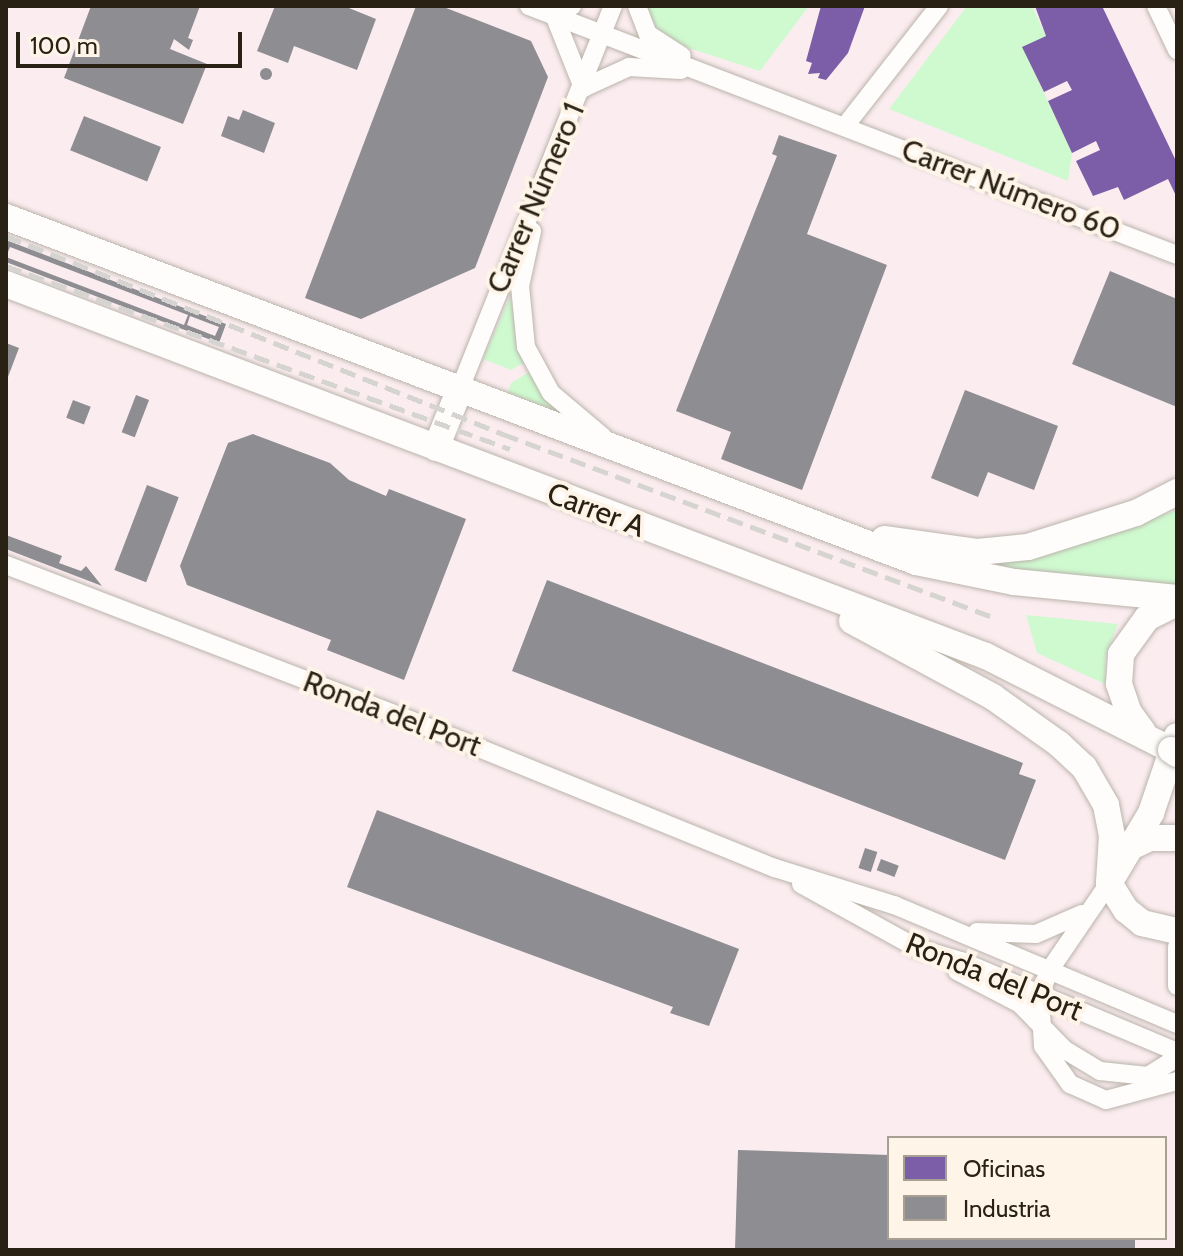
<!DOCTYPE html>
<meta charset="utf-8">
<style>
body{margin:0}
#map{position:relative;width:1183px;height:1256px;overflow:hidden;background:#f9f4ed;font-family:Cabin,sans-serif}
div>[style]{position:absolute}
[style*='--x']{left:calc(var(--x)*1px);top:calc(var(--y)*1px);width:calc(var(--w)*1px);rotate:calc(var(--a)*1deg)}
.industrial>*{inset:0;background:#fbecef}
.green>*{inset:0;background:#cffad0}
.offices>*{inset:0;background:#7b5ea7}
.industry>*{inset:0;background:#8d8d92;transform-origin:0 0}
.round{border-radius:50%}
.roads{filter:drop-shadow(0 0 2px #bab4ab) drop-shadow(0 0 2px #bab4ab)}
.minor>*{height:18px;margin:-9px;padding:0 9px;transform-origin:9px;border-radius:9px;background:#fefdfc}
.secondary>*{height:26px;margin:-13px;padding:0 13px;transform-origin:13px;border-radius:13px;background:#fefdfc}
.rail>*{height:5px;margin-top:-2.5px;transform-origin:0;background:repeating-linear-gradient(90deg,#d5d4d1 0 16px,transparent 0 24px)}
.bridges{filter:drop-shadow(0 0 2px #bab4ab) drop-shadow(0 0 2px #bab4ab)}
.secondary-bridge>*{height:26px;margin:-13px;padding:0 13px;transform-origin:13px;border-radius:13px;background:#fefdfc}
span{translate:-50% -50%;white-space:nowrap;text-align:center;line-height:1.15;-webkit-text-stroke:8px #fef5e8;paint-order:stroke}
.street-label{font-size:30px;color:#2a2115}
.frame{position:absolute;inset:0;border:8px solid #2a2115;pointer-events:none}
.legend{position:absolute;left:887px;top:1136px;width:280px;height:104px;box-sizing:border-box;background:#fef5e8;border:2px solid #a9a094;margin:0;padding:10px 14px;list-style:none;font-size:24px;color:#2a2115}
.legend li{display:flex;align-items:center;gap:16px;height:40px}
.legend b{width:40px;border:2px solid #a9a094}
.scale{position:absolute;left:16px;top:32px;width:226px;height:36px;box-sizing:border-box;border:4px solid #2a2115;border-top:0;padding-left:10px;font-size:24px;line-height:28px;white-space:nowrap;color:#2a2115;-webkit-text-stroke:6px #fef5e8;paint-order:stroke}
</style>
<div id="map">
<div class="industrial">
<i style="clip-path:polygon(evenodd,6px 6px,1177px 6px,1177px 1250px,6px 1250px,6px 6px,889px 1138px,1165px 1138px,1165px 1238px,889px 1238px,889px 1138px)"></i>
</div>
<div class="green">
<i style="clip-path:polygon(645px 6px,809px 6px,760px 71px,682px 46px,658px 30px)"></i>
<i style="clip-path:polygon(967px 6px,1032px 6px,1046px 36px,1023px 48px,1072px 153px,1068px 181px,889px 109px)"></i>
<i style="clip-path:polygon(510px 297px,525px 362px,511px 370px,483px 359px)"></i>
<i style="clip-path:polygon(529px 372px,543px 394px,561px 414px,507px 396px,511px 383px)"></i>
<i style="clip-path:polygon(1177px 510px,1177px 584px,1170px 586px,966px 565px,1045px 556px)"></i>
<i style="clip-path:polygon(1026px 615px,1118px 624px,1105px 658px,1105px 684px,1037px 653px)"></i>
</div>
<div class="offices">
<i style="clip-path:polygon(821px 6px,865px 6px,848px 53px,826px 80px,818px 78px,820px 73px,808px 74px,812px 63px,806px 61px)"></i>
<i style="clip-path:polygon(1035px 6px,1102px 6px,1177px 163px,1177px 198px,1168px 179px,1124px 200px,1118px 187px,1093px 196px,1076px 161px,1100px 150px,1096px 141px,1072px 153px,1048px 101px,1072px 90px,1067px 81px,1044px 92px,1022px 47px,1046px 36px)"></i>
</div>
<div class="industry">
<i style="clip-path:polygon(91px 6px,200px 6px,188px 38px,193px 40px,189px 50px,174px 39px,170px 49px,207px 64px,183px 124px,64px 78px)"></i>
<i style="clip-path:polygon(275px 6px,344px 6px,376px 19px,357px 70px,294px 46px,288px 63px,257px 51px)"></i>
<i style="clip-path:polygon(416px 6px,441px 6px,531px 41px,548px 77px,475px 268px,361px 319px,305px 298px)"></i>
<i class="round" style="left:260px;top:68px;width:12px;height:12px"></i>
<i style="clip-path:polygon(243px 110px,275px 123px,264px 153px,221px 136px,228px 116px,239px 120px)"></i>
<i style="left:84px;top:116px;width:83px;height:37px;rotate:22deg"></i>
<i style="clip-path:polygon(779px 135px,837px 155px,807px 234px,887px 265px,802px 490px,721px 459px,731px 432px,676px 411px,777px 156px,772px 154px)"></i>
<i style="clip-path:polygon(evenodd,6px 240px,226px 324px,219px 343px,6px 262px,6px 240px,10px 247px,188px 315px,184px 325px,6px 257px,10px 247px,6px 240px,190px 316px,219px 327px,215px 336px,187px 325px,190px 316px)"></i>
<i style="clip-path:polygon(1110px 271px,1177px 299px,1177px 407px,1072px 364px)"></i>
<i style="clip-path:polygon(6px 343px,19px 348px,6px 382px)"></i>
<i style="clip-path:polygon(965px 390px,1058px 426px,1034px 490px,988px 472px,978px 497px,931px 478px)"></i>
<i style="left:136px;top:395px;width:14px;height:40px;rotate:21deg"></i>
<i style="left:73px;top:400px;width:19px;height:19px;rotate:21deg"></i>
<i style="clip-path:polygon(253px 434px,330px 463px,349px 480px,386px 496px,389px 489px,466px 519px,404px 680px,327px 650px,331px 640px,187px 585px,180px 566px,228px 443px)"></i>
<i style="left:147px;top:485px;width:34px;height:91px;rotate:21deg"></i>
<i style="clip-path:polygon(6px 535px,62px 556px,59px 563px,81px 571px,86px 566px,102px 586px,6px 549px)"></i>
<i style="clip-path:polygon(547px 580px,1023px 763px,1019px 774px,1036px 780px,1005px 860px,512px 671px)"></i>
<i style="clip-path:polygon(377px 810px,739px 949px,709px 1026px,670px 1013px,673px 1007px,347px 887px)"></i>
<i style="left:865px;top:848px;width:13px;height:21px;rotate:18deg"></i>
<i style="left:881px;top:859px;width:19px;height:12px;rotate:21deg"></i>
<i style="clip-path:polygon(738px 1150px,889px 1155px,889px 1238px,1135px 1238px,1135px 1250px,735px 1250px)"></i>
</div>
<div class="roads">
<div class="minor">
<i style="--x:529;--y:6;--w:694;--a:21.02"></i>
<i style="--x:572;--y:6;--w:20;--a:153"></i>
<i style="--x:554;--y:15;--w:79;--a:68.3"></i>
<i style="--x:583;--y:88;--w:51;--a:-24.5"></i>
<i style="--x:629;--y:67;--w:52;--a:3.3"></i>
<i style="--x:637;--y:6;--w:30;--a:69"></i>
<i style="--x:648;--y:34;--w:40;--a:32.9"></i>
<i style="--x:1156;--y:6;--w:49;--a:64.5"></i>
<i style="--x:845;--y:126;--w:152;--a:-51.9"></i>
<i style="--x:532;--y:231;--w:56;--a:102.3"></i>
<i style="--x:520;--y:286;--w:61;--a:84.4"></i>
<i style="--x:526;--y:347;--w:52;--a:61.5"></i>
<i style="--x:551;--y:393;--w:68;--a:40.2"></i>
<i style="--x:459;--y:391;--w:415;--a:-68.2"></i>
<i style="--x:6;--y:565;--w:433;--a:21"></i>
<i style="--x:410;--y:720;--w:394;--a:22.1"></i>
<i style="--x:775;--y:868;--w:125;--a:17.3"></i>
<i style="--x:894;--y:905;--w:307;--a:22.8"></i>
<i style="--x:1109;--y:883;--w:107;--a:124.3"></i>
<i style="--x:1049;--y:971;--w:26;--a:111"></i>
<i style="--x:1040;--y:995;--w:51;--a:86.6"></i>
<i style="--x:1043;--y:1046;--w:47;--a:54.6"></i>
<i style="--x:1070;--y:1084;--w:39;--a:24"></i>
<i style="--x:1106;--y:1100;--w:73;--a:-15"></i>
<i style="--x:801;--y:884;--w:132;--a:28.9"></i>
<i style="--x:917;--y:948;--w:46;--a:16.5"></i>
<i style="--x:961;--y:961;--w:234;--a:22.8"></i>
<i style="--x:977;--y:932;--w:59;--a:1.9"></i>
<i style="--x:1036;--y:934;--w:50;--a:-23.5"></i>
<i style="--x:1177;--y:947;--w:39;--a:90"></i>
<i style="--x:957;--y:971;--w:71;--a:27.6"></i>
<i style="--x:1020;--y:1004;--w:64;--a:45.6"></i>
<i style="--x:1065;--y:1050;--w:41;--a:31"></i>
<i style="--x:1100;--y:1071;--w:48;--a:5.9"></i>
<i style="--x:1148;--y:1076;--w:34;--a:-32"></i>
</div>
<div class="secondary">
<i style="--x:6;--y:217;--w:973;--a:20.76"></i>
<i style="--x:916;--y:562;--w:100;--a:11.5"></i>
<i style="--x:1014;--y:582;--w:164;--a:5.6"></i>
<i style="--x:6;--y:284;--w:1048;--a:20.79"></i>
<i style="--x:986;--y:656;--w:208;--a:26.9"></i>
<i style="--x:436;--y:448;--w:61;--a:-68"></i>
<i style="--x:884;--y:539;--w:95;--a:7.9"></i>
<i style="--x:978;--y:552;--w:50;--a:-5.7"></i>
<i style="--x:1028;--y:547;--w:113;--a:-17.5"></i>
<i style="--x:1136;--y:513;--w:46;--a:-27.1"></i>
<i style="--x:852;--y:621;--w:160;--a:28.3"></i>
<i style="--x:993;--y:697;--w:81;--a:35.5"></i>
<i style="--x:1059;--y:744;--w:34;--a:43"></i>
<i style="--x:1084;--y:767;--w:44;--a:59.9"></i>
<i style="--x:1106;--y:805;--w:31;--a:79"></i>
<i style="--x:1112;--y:835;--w:48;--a:93.6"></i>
<i style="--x:1109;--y:883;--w:32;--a:58"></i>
<i style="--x:1126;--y:910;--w:21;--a:39"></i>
<i style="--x:1142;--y:923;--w:36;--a:13"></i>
<i style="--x:1143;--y:732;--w:24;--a:-126"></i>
<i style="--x:1129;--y:713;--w:31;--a:-109"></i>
<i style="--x:1119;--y:684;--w:30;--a:-86"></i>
<i style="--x:1121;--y:654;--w:44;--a:-54.2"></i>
<i style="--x:1147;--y:618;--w:34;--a:-27"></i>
<i style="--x:1135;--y:845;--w:17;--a:-25"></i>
<i style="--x:1150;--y:838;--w:27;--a:0"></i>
<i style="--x:1109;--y:883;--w:82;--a:-59"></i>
<i style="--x:1151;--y:813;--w:81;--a:-71.3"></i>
</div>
</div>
<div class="rail">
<i style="--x:6;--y:236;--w:535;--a:21.72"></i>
<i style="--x:503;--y:434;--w:528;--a:20.49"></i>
<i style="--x:6;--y:266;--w:536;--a:19.96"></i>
</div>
<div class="bridges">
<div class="secondary-bridge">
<i style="--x:1171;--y:750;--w:7;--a:34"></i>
</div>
</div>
<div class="street-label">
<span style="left:1011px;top:190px;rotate:21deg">Carrer Número 60</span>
<span style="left:536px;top:198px;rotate:-67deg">Carrer Número 1</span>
<span style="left:596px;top:510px;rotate:21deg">Carrer A</span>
<span style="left:392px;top:714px;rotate:21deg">Ronda del Port</span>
<span style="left:994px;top:977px;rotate:22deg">Ronda del Port</span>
</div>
<div class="frame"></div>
<ul class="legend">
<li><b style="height:22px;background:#7b5ea7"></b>Oficinas</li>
<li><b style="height:22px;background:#8d8d92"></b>Industria</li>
</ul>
<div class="scale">100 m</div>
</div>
